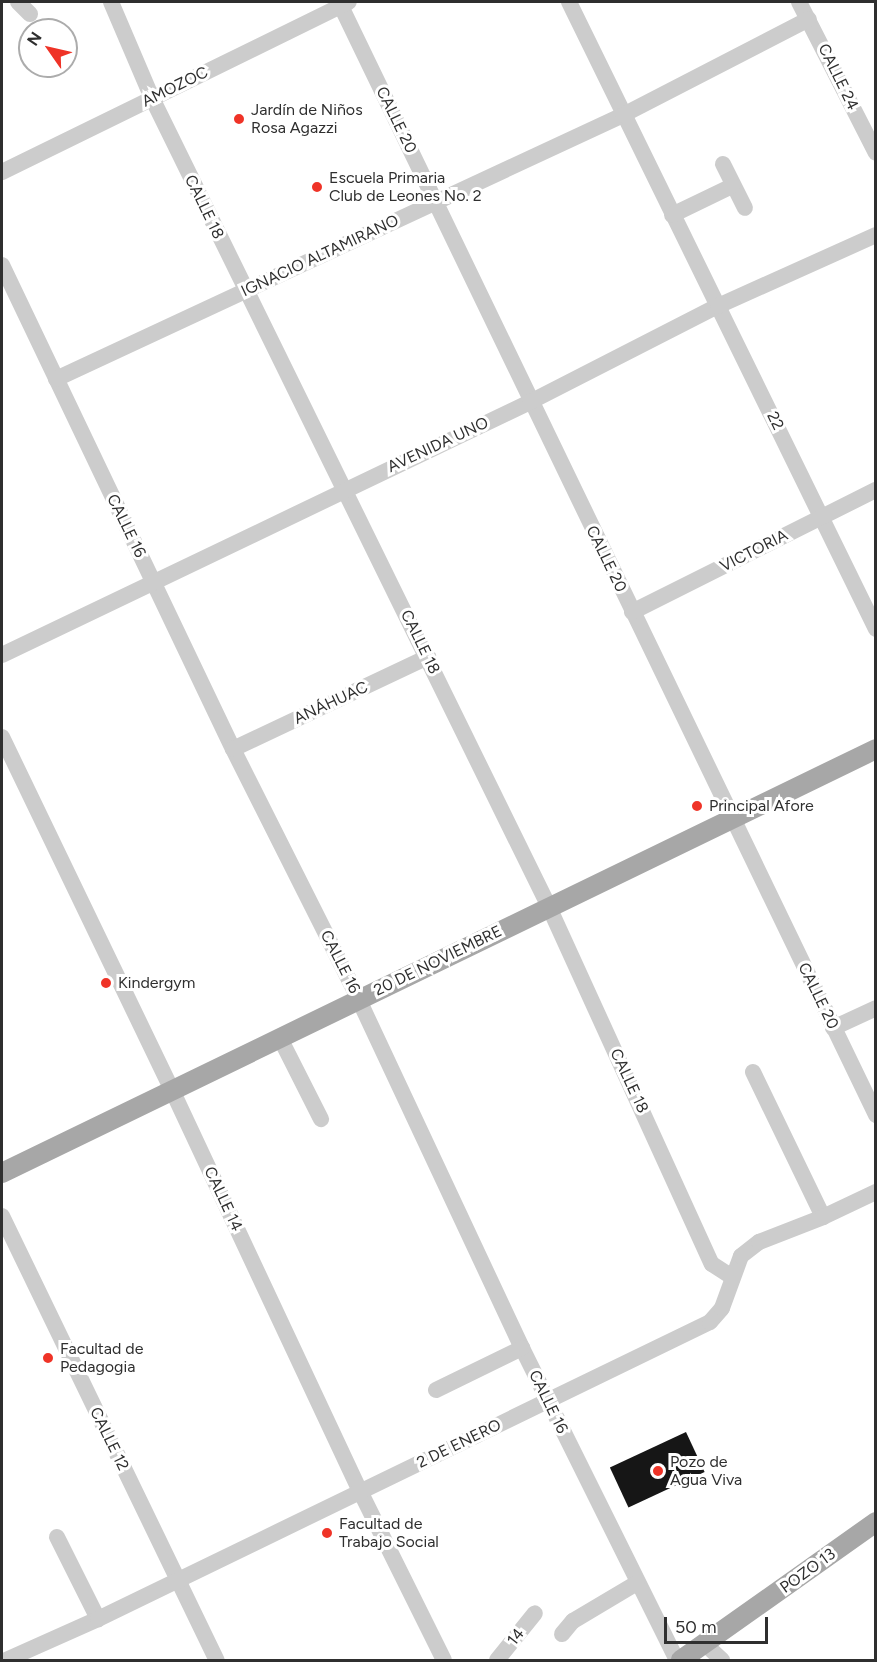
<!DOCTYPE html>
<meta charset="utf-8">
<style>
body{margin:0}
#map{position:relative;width:877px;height:1662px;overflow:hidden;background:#fff;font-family:Figtree,sans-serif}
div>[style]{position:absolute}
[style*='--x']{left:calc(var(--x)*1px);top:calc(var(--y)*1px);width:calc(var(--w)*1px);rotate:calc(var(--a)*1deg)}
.building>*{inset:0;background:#161616;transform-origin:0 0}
.minor>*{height:16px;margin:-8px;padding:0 8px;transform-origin:8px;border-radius:8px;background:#ccc}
.major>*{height:20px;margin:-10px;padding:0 10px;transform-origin:10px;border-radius:10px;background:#a7a7a7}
.dots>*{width:16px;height:16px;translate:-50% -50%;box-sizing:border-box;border:3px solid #fff;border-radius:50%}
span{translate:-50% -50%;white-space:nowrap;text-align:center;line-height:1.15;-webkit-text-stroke:6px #fff;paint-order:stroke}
.street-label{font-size:16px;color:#2f2f2f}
.poi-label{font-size:16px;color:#2f2f2f}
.left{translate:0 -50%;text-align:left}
.frame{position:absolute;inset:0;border:3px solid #2f2f2f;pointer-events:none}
.north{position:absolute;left:18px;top:18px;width:60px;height:60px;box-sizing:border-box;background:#fff;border:2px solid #acacac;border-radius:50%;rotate:304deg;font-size:16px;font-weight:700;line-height:24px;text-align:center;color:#2f2f2f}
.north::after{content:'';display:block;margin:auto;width:21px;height:27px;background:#ef3327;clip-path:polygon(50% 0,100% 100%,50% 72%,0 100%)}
.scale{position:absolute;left:664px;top:1617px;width:104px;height:27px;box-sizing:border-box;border:3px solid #2f2f2f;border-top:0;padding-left:8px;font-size:18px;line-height:21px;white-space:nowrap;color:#2f2f2f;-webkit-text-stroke:4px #fff;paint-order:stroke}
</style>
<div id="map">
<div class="building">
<i style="left:686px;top:1432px;width:44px;height:84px;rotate:65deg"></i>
</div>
<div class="minor">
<i style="--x:18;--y:2;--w:17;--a:45"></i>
<i style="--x:111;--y:2;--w:104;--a:66.9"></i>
<i style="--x:152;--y:98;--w:901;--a:63.86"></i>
<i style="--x:549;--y:907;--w:392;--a:65.5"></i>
<i style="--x:712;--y:1264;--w:24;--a:33"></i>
<i style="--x:339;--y:2;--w:1236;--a:64.24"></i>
<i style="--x:569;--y:2;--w:698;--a:63.91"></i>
<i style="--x:799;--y:2;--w:169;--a:63"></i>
<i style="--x:723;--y:164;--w:49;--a:63.4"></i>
<i style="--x:2;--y:172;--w:386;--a:-26.1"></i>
<i style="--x:672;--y:215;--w:67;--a:-25.8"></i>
<i style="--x:2;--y:265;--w:536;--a:64.49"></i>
<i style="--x:233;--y:749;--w:281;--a:63.3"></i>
<i style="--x:359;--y:1000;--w:384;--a:64.9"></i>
<i style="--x:522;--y:1348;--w:348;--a:63.6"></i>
<i style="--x:56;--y:379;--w:625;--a:-24.97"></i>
<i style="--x:623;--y:115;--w:209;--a:-27.3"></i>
<i style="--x:632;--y:612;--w:273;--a:-26.6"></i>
<i style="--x:2;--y:655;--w:585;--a:-25.6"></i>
<i style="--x:530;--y:402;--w:211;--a:-27.1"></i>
<i style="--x:718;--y:306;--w:173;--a:-24.2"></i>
<i style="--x:2;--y:737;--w:392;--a:64.3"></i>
<i style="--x:172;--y:1090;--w:445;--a:64.9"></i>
<i style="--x:361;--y:1493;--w:186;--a:63.6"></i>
<i style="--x:233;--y:749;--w:216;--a:-25.3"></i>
<i style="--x:833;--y:1028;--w:47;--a:-24.9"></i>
<i style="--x:280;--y:1038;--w:91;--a:63.2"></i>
<i style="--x:753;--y:1072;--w:161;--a:64.2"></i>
<i style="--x:2;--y:1216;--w:493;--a:64.2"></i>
<i style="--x:436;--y:1390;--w:96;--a:-26"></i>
<i style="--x:57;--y:1537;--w:92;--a:63.4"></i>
<i style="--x:562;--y:1634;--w:17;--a:-50"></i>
<i style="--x:573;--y:1621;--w:74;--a:-30.7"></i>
<i style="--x:706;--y:1645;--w:22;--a:43"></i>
<i style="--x:6;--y:1660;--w:101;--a:-24"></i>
<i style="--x:98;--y:1619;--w:680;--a:-25.89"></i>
<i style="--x:710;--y:1322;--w:18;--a:-49"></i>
<i style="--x:722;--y:1308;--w:55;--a:-69.9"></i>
<i style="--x:741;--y:1256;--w:23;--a:-38"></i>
<i style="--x:759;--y:1242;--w:69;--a:-21.3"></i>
<i style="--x:823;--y:1217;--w:59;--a:-25.3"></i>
<i style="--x:497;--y:1660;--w:60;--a:-51"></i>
</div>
<div class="major">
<i style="--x:2;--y:1173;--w:971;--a:-25.88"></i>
<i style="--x:681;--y:1660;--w:239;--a:-35.3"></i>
</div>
<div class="dots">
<i style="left:239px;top:119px;background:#ef3327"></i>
<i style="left:317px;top:187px;background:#ef3327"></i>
<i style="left:697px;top:806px;background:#ef3327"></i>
<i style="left:106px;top:983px;background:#ef3327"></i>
<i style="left:48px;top:1358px;background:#ef3327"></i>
<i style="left:658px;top:1471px;background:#ef3327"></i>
<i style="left:327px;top:1533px;background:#ef3327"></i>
</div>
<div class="street-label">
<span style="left:838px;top:77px;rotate:64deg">CALLE 24</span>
<span style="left:175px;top:87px;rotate:-26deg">AMOZOC</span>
<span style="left:396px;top:120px;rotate:64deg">CALLE 20</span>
<span style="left:204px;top:207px;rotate:64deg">CALLE 18</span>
<span style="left:320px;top:256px;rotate:-25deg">IGNACIO ALTAMIRANO</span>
<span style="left:775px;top:421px;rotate:64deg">22</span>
<span style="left:438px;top:445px;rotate:-25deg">AVENIDA UNO</span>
<span style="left:126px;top:526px;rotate:64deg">CALLE 16</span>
<span style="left:754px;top:551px;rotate:-27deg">VICTORIA</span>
<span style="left:606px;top:559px;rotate:64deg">CALLE 20</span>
<span style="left:420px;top:642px;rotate:64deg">CALLE 18</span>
<span style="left:331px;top:703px;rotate:-25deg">ANÁHUAC</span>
<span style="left:438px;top:961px;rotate:-26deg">20 DE NOVIEMBRE</span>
<span style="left:340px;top:962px;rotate:63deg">CALLE 16</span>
<span style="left:818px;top:996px;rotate:64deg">CALLE 20</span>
<span style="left:629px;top:1081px;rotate:65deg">CALLE 18</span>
<span style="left:223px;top:1199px;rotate:65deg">CALLE 14</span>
<span style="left:548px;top:1402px;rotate:64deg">CALLE 16</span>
<span style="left:109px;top:1439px;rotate:64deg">CALLE 12</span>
<span style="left:459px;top:1444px;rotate:-26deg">2 DE ENERO</span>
<span style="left:808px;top:1571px;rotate:-36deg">POZO 13</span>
<span style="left:516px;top:1637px;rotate:-52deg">14</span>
</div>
<div class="poi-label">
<span class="left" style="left:251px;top:119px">Jardín de Niños<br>Rosa Agazzi</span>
<span class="left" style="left:329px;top:187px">Escuela Primaria<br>Club de Leones No. 2</span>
<span class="left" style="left:709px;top:806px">Principal Afore</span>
<span class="left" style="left:118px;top:983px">Kindergym</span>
<span class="left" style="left:60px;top:1358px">Facultad de<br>Pedagogia</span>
<span class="left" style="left:670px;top:1471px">Pozo de<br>Agua Viva</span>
<span class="left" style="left:339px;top:1533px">Facultad de<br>Trabajo Social</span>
</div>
<div class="frame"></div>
<div class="north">N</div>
<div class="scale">50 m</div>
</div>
